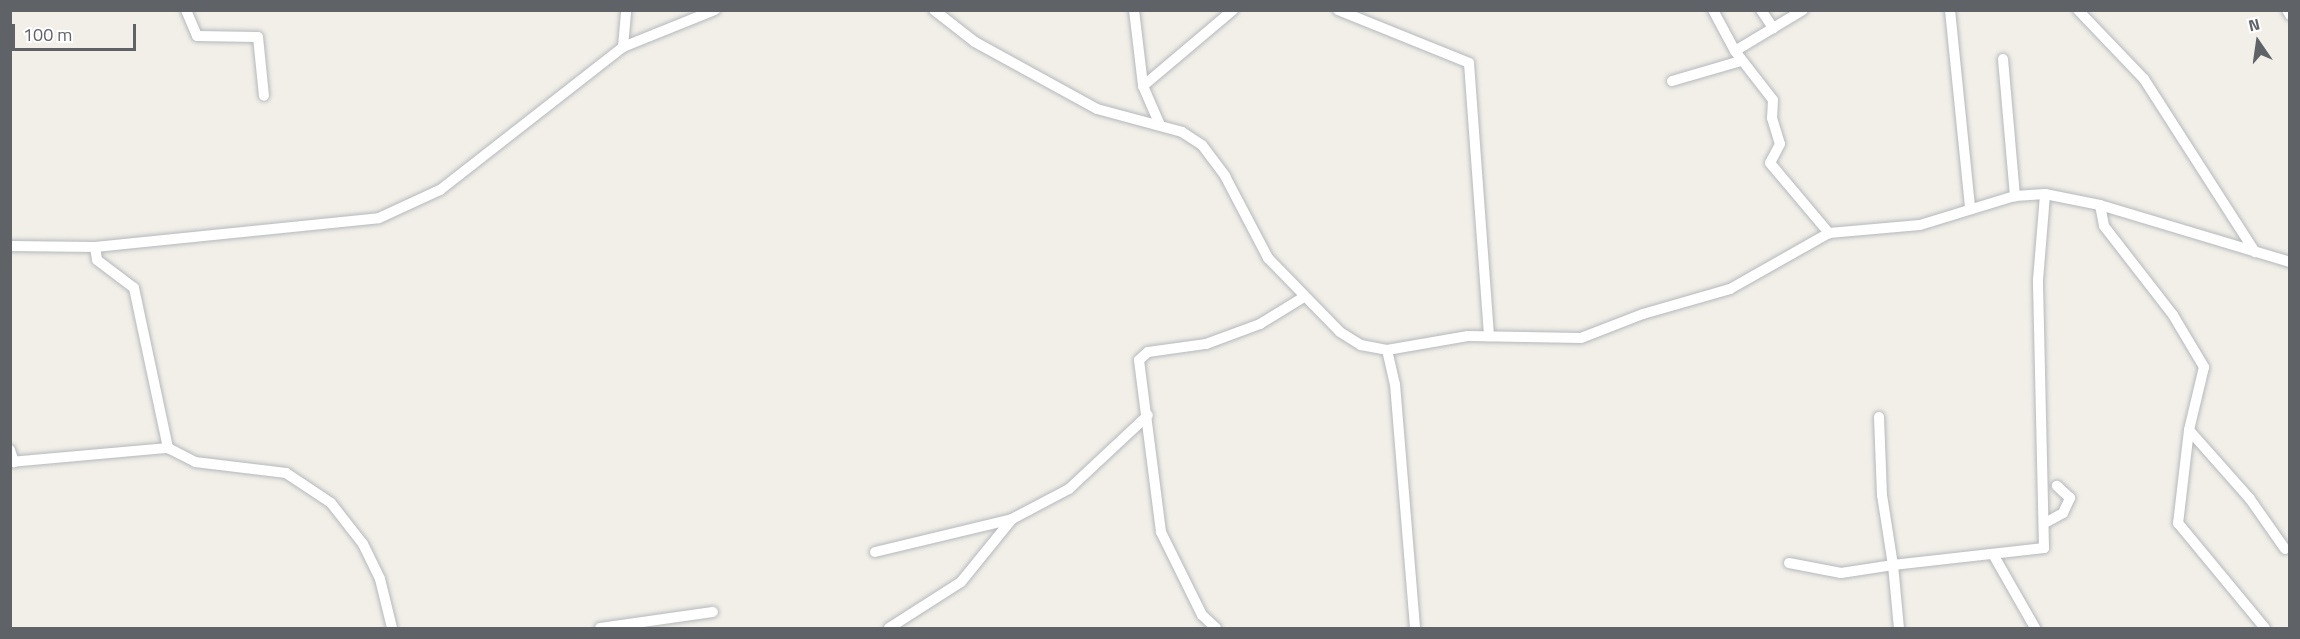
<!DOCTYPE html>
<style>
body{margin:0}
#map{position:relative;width:2300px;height:639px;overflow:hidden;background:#f1efe8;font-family:"Titillium Web",sans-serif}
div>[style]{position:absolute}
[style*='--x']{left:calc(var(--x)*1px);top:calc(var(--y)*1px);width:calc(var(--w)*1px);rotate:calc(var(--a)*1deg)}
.roads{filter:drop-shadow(0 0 2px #b5b8bc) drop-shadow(0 0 2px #b5b8bc)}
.street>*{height:10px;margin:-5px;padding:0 5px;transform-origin:5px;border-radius:5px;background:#fff}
span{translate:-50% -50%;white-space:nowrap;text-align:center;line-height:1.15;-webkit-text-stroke:6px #fff;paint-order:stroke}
.frame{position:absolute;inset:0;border:12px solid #5f6368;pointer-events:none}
.north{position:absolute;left:2228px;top:12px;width:60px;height:60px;-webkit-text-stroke:4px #fff;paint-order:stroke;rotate:347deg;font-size:16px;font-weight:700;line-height:24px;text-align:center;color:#5f6368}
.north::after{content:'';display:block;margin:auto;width:21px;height:27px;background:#5f6368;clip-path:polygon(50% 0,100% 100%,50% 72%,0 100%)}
.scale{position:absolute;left:12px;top:24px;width:124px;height:27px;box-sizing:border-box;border:3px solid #5f6368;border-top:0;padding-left:8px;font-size:18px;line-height:21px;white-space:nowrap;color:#5f6368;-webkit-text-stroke:4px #fff;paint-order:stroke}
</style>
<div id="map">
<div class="roads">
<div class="street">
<i style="--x:186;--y:10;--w:28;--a:67"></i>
<i style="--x:197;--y:36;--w:61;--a:0.9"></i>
<i style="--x:258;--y:37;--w:59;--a:84.2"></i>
<i style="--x:934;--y:10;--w:52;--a:38"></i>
<i style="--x:975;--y:42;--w:139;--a:28.8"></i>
<i style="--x:1097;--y:109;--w:88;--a:15.1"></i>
<i style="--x:1182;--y:132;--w:24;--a:33"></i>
<i style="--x:1202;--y:145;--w:39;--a:53"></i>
<i style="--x:1225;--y:176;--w:93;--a:62.3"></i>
<i style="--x:1268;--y:258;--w:103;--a:45.8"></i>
<i style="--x:1340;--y:332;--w:25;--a:32"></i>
<i style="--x:1361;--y:345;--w:26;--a:11"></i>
<i style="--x:1387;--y:350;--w:82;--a:-9.8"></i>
<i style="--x:1468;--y:336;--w:113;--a:1"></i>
<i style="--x:1581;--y:338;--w:66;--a:-21.2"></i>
<i style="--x:1643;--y:314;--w:91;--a:-16"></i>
<i style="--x:1730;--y:289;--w:114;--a:-29.5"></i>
<i style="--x:1829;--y:233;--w:91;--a:-5"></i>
<i style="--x:1920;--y:225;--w:99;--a:-17"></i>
<i style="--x:2015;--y:196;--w:30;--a:-4"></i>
<i style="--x:2045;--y:194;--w:56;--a:11.3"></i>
<i style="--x:2100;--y:205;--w:198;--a:16.7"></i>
<i style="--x:1134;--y:10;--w:77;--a:83.2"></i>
<i style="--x:1143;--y:86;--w:43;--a:66.4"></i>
<i style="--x:1338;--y:10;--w:141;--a:22"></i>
<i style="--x:1469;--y:63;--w:274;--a:85.8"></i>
<i style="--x:1713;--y:10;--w:47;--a:61.8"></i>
<i style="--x:1761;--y:10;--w:22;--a:56"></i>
<i style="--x:1803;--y:10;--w:79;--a:148.9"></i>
<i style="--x:1735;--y:51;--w:62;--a:52.2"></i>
<i style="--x:1773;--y:100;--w:18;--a:93"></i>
<i style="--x:1772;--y:118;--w:27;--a:73"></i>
<i style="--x:1780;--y:144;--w:21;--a:118"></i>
<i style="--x:1770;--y:163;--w:92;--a:49.9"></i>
<i style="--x:1950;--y:10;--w:199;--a:84.2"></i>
<i style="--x:2078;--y:10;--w:95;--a:46.3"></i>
<i style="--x:2144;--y:79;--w:206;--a:57.3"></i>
<i style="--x:2287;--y:10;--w:6;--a:59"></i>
<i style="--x:623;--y:47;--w:37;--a:-85"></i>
<i style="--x:2003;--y:59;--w:138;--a:85"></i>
<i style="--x:1672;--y:81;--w:72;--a:-16.2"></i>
<i style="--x:1143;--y:86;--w:118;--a:-40.2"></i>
<i style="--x:2100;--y:205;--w:21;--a:79"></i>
<i style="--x:2104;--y:226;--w:113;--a:52.2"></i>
<i style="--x:2173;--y:315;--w:61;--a:59.2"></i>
<i style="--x:2204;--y:367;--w:65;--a:103.4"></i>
<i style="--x:2189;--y:430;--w:94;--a:96.7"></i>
<i style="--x:2178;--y:523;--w:136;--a:50.4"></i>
<i style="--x:10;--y:246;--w:85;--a:0.7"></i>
<i style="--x:95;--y:247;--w:285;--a:-5.8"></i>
<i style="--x:379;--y:218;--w:67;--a:-24.7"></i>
<i style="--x:440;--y:190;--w:232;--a:-38"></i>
<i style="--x:623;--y:47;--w:99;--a:-21.9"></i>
<i style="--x:95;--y:247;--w:13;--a:81"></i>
<i style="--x:97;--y:260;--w:46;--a:37.1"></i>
<i style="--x:134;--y:288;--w:164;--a:78"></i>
<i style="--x:1387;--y:350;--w:35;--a:77"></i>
<i style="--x:1395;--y:384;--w:245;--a:85.3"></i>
<i style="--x:1879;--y:417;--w:78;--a:87.8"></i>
<i style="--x:1882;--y:495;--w:71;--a:81.1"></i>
<i style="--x:1893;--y:565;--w:152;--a:-6.4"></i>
<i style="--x:2044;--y:548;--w:268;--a:-91.3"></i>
<i style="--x:2038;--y:280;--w:86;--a:-85.3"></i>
<i style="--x:2189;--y:430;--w:92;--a:48.5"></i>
<i style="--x:2250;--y:499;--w:61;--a:55"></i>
<i style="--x:10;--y:450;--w:13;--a:72"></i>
<i style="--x:10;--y:462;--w:159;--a:-5.1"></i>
<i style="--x:168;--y:448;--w:30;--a:27"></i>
<i style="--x:195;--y:462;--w:92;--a:6.9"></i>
<i style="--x:286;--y:473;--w:54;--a:33.7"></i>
<i style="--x:331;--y:503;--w:52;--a:52"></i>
<i style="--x:363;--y:544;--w:39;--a:64"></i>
<i style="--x:380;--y:579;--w:50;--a:76.2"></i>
<i style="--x:2045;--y:523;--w:21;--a:-29"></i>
<i style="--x:2063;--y:513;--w:17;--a:-65"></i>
<i style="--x:2070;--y:498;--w:18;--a:-137"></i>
<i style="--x:875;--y:552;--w:141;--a:-13.5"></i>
<i style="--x:1994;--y:556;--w:83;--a:60.3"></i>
<i style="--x:1789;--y:563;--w:53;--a:10.9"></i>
<i style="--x:1841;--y:573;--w:53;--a:-8.7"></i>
<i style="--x:1893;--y:565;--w:63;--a:84.6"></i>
<i style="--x:600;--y:628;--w:114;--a:-8.1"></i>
<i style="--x:889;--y:628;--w:85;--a:-32.6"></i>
<i style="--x:961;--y:582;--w:81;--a:-51"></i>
<i style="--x:1012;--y:519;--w:64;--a:-27.8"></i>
<i style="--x:1069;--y:489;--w:108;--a:-43.1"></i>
<i style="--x:1216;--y:628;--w:19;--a:-137"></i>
<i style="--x:1202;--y:615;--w:93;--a:-116.3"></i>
<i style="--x:1161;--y:532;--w:173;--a:-97.3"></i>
<i style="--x:1139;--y:360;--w:12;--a:-42"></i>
<i style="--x:1148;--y:352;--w:59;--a:-7.9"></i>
<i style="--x:1206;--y:344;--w:58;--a:-20.3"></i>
<i style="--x:1260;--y:324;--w:52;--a:-31.5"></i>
</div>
</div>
<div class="frame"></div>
<div class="north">N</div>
<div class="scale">100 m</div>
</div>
